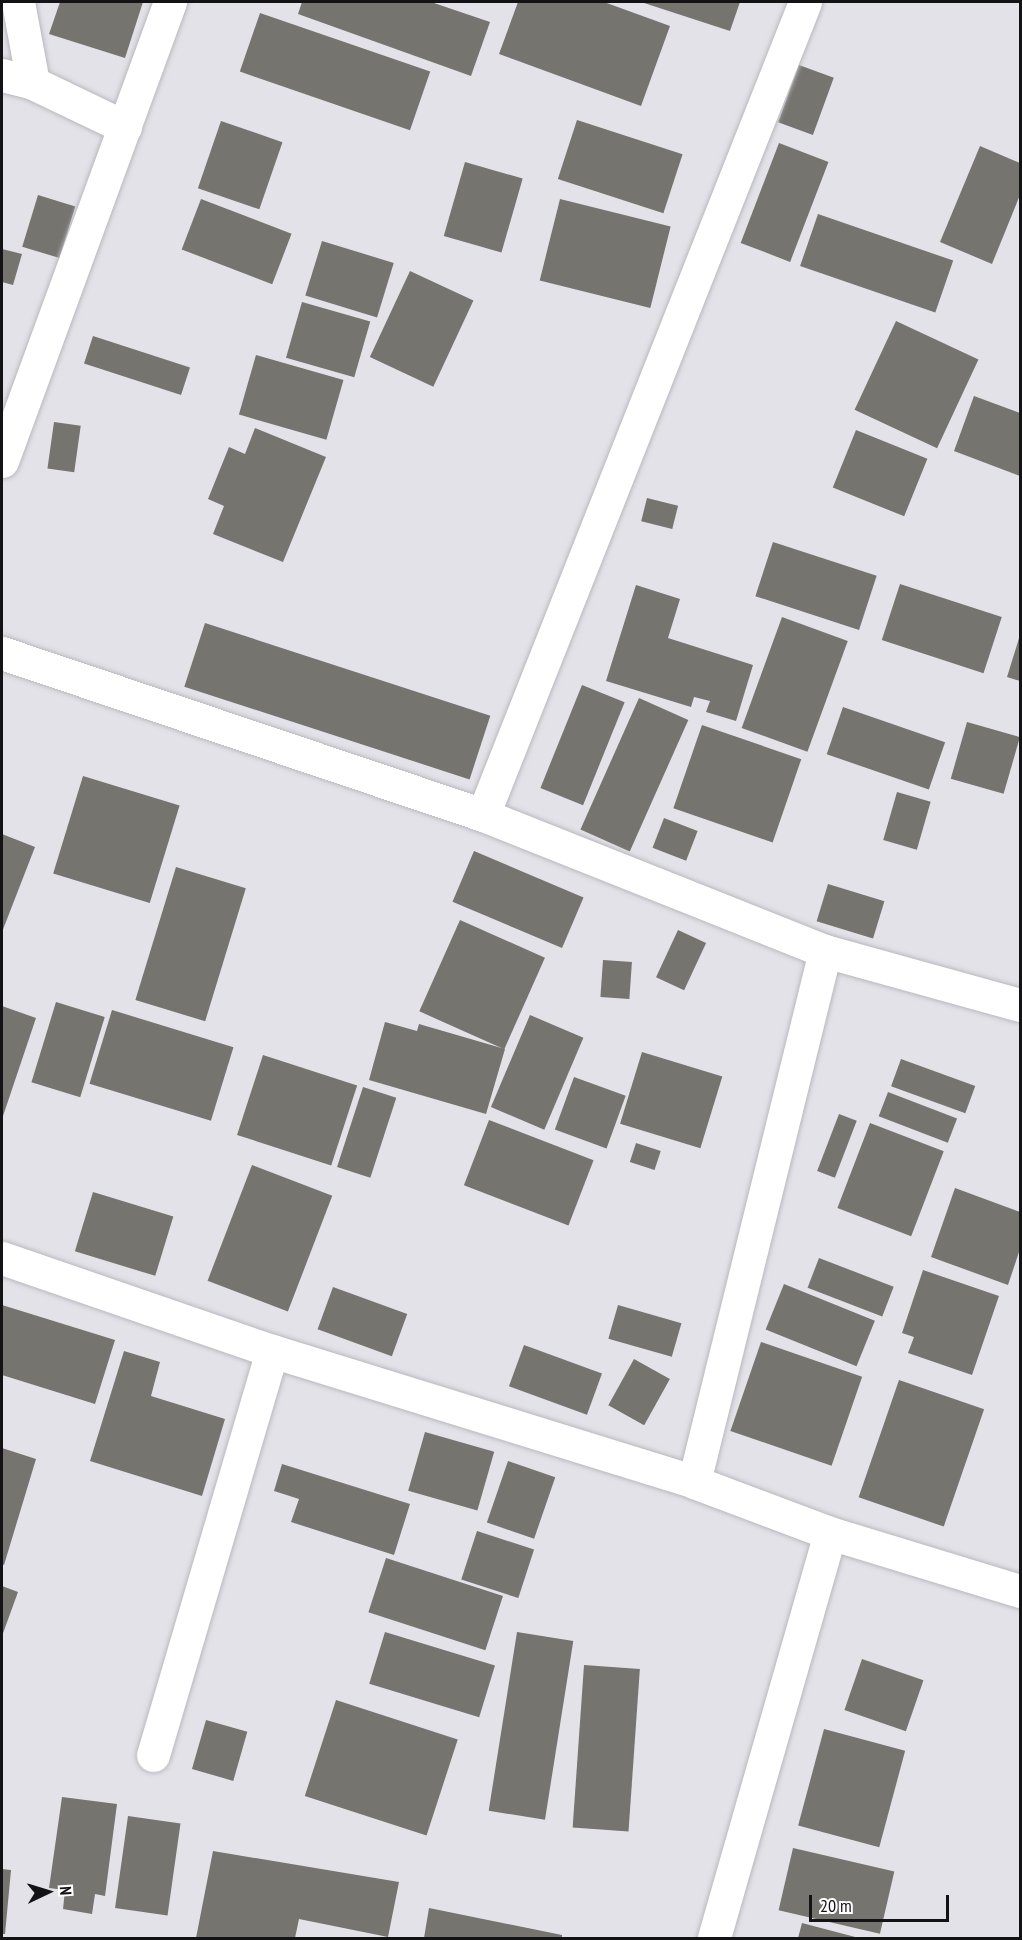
<!DOCTYPE html>
<style>
body{margin:0}
#map{position:relative;width:1022px;height:1940px;overflow:hidden;background:#e3e2e8;font-family:"PT Sans Narrow",sans-serif}
div>[style]{position:absolute}
[style*='--x']{left:calc(var(--x)*1px);top:calc(var(--y)*1px);width:calc(var(--w)*1px);rotate:calc(var(--a)*1deg)}
.building>*{inset:0;background:#76746f;transform-origin:0 0}
.roads{filter:drop-shadow(0 0 2px #b8b8be) drop-shadow(0 0 2px #b8b8be)}
.minor>*{height:33px;margin:-16.5px;padding:0 16.5px;transform-origin:16.5px;border-radius:16.5px;background:#fff}
span{translate:-50% -50%;white-space:nowrap;text-align:center;line-height:1.15;-webkit-text-stroke:4.5px #fff;paint-order:stroke}
.frame{position:absolute;inset:0;border:3px solid #131214;pointer-events:none}
.north{position:absolute;left:18px;top:1862px;width:60px;height:60px;-webkit-text-stroke:4px #fff;paint-order:stroke;rotate:86deg;font-size:16px;font-weight:700;line-height:24px;text-align:center;color:#131214}
.north::after{content:'';display:block;margin:auto;width:21px;height:27px;background:#131214;clip-path:polygon(50% 0,100% 100%,50% 72%,0 100%)}
.scale{position:absolute;left:809px;top:1895px;width:140px;height:27px;box-sizing:border-box;border:3px solid #131214;border-top:0;padding-left:8px;font-size:18px;line-height:21px;white-space:nowrap;color:#131214;-webkit-text-stroke:4px #fff;paint-order:stroke}
</style>
<div id="map">
<div class="building">
<i style="clip-path:polygon(60px 2px,143px 2px,125px 58px,49px 34px)"></i>
<i style="clip-path:polygon(302px 2px,431px 2px,490px 22px,471px 76px,298px 14px)"></i>
<i style="clip-path:polygon(518px 2px,604px 2px,670px 26px,641px 106px,499px 54px)"></i>
<i style="clip-path:polygon(641px 2px,740px 2px,730px 31px)"></i>
<i style="left:260px;top:13px;width:180px;height:62px;rotate:19deg"></i>
<i style="left:799px;top:65px;width:37px;height:61px;rotate:20deg"></i>
<i style="left:577px;top:120px;width:111px;height:62px;rotate:18deg"></i>
<i style="left:221px;top:121px;width:65px;height:71px;rotate:19deg"></i>
<i style="left:779px;top:143px;width:53px;height:107px;rotate:21deg"></i>
<i style="clip-path:polygon(980px 146px,1020px 163px,1020px 195px,992px 264px,940px 242px)"></i>
<i style="left:465px;top:162px;width:60px;height:77px;rotate:16deg"></i>
<i style="left:38px;top:195px;width:39px;height:54px;rotate:17deg"></i>
<i style="left:201px;top:199px;width:97px;height:54px;rotate:21deg"></i>
<i style="left:560px;top:199px;width:114px;height:84px;rotate:14deg"></i>
<i style="left:818px;top:214px;width:143px;height:55px;rotate:19deg"></i>
<i style="left:322px;top:241px;width:75px;height:57px;rotate:17deg"></i>
<i style="clip-path:polygon(2px 249px,22px 254px,13px 285px,2px 282px)"></i>
<i style="left:410px;top:271px;width:70px;height:95px;rotate:25deg"></i>
<i style="left:302px;top:302px;width:71px;height:58px;rotate:16deg"></i>
<i style="left:896px;top:321px;width:91px;height:98px;rotate:25deg"></i>
<i style="left:93px;top:336px;width:102px;height:29px;rotate:18deg"></i>
<i style="left:256px;top:355px;width:91px;height:62px;rotate:16deg"></i>
<i style="clip-path:polygon(974px 396px,1020px 413px,1020px 476px,954px 451px)"></i>
<i style="left:54px;top:422px;width:27px;height:47px;rotate:8deg"></i>
<i style="clip-path:polygon(255px 428px,326px 457px,283px 562px,213px 534px,224px 506px,208px 499px,229px 447px,245px 454px)"></i>
<i style="left:856px;top:430px;width:77px;height:62px;rotate:22deg"></i>
<i style="left:647px;top:498px;width:32px;height:24px;rotate:14deg"></i>
<i style="left:773px;top:542px;width:109px;height:57px;rotate:18deg"></i>
<i style="left:900px;top:584px;width:107px;height:59px;rotate:18deg"></i>
<i style="clip-path:polygon(636px 585px,680px 599px,668px 638px,753px 665px,736px 721px,706px 712px,710px 701px,694px 697px,691px 707px,606px 681px)"></i>
<i style="left:782px;top:617px;width:70px;height:118px;rotate:20deg"></i>
<i style="left:205px;top:623px;width:300px;height:67px;rotate:18deg"></i>
<i style="clip-path:polygon(1020px 635px,1020px 681px,1007px 677px)"></i>
<i style="left:582px;top:685px;width:46px;height:111px;rotate:22deg"></i>
<i style="left:639px;top:698px;width:54px;height:144px;rotate:24deg"></i>
<i style="left:843px;top:707px;width:108px;height:50px;rotate:19deg"></i>
<i style="left:967px;top:722px;width:55px;height:59px;rotate:16deg"></i>
<i style="left:702px;top:725px;width:105px;height:88px;rotate:19deg"></i>
<i style="left:83px;top:776px;width:101px;height:102px;rotate:17deg"></i>
<i style="left:897px;top:792px;width:35px;height:50px;rotate:16deg"></i>
<i style="left:664px;top:818px;width:36px;height:32px;rotate:21deg"></i>
<i style="clip-path:polygon(2px 834px,35px 847px,2px 932px)"></i>
<i style="left:474px;top:851px;width:119px;height:55px;rotate:23deg"></i>
<i style="left:176px;top:867px;width:73px;height:139px;rotate:17deg"></i>
<i style="left:828px;top:884px;width:59px;height:39px;rotate:17deg"></i>
<i style="left:460px;top:920px;width:93px;height:100px;rotate:24deg"></i>
<i style="left:678px;top:930px;width:31px;height:52px;rotate:25deg"></i>
<i style="left:603px;top:960px;width:29px;height:37px;rotate:4deg"></i>
<i style="left:56px;top:1002px;width:51px;height:84px;rotate:17deg"></i>
<i style="clip-path:polygon(2px 1006px,36px 1018px,2px 1119px)"></i>
<i style="left:112px;top:1010px;width:127px;height:77px;rotate:17deg"></i>
<i style="left:530px;top:1015px;width:58px;height:100px;rotate:23deg"></i>
<i style="clip-path:polygon(385px 1022px,417px 1031px,419px 1024px,505px 1049px,486px 1114px,369px 1080px)"></i>
<i style="left:642px;top:1052px;width:84px;height:75px;rotate:17deg"></i>
<i style="left:263px;top:1055px;width:99px;height:84px;rotate:18deg"></i>
<i style="left:901px;top:1059px;width:79px;height:29px;rotate:20deg"></i>
<i style="left:574px;top:1077px;width:55px;height:56px;rotate:20deg"></i>
<i style="left:363px;top:1087px;width:35px;height:84px;rotate:18deg"></i>
<i style="left:888px;top:1092px;width:74px;height:26px;rotate:21deg"></i>
<i style="left:839px;top:1114px;width:19px;height:61px;rotate:21deg"></i>
<i style="left:489px;top:1120px;width:112px;height:70px;rotate:21deg"></i>
<i style="left:870px;top:1123px;width:79px;height:91px;rotate:21deg"></i>
<i style="left:636px;top:1143px;width:26px;height:20px;rotate:18deg"></i>
<i style="left:252px;top:1165px;width:86px;height:124px;rotate:21deg"></i>
<i style="clip-path:polygon(955px 1188px,1020px 1212px,1020px 1249px,1008px 1285px,931px 1257px)"></i>
<i style="left:93px;top:1192px;width:84px;height:62px;rotate:17deg"></i>
<i style="left:819px;top:1258px;width:80px;height:32px;rotate:21deg"></i>
<i style="clip-path:polygon(923px 1270px,999px 1296px,972px 1375px,908px 1353px,914px 1337px,902px 1333px)"></i>
<i style="left:784px;top:1284px;width:98px;height:49px;rotate:22deg"></i>
<i style="left:333px;top:1287px;width:79px;height:45px;rotate:20deg"></i>
<i style="clip-path:polygon(2px 1305px,115px 1340px,95px 1404px,2px 1375px)"></i>
<i style="left:618px;top:1305px;width:66px;height:35px;rotate:16deg"></i>
<i style="left:761px;top:1342px;width:107px;height:94px;rotate:19deg"></i>
<i style="left:524px;top:1345px;width:83px;height:44px;rotate:20deg"></i>
<i style="clip-path:polygon(124px 1351px,160px 1362px,151px 1396px,225px 1419px,202px 1496px,90px 1461px)"></i>
<i style="left:634px;top:1359px;width:41px;height:53px;rotate:29deg"></i>
<i style="left:899px;top:1380px;width:90px;height:124px;rotate:19deg"></i>
<i style="left:425px;top:1432px;width:72px;height:61px;rotate:16deg"></i>
<i style="clip-path:polygon(2px 1448px,36px 1459px,4px 1565px,2px 1564px)"></i>
<i style="left:508px;top:1461px;width:50px;height:65px;rotate:19deg"></i>
<i style="clip-path:polygon(282px 1464px,410px 1504px,394px 1555px,291px 1522px,299px 1499px,274px 1491px)"></i>
<i style="left:477px;top:1531px;width:60px;height:51px;rotate:18deg"></i>
<i style="left:386px;top:1558px;width:123px;height:57px;rotate:18deg"></i>
<i style="clip-path:polygon(2px 1586px,18px 1592px,2px 1636px)"></i>
<i style="left:385px;top:1632px;width:115px;height:54px;rotate:17deg"></i>
<i style="left:517px;top:1632px;width:57px;height:181px;rotate:9deg"></i>
<i style="left:862px;top:1659px;width:65px;height:54px;rotate:19deg"></i>
<i style="left:584px;top:1665px;width:56px;height:163px;rotate:4deg"></i>
<i style="left:336px;top:1700px;width:128px;height:101px;rotate:18deg"></i>
<i style="left:206px;top:1720px;width:43px;height:51px;rotate:16deg"></i>
<i style="left:824px;top:1729px;width:84px;height:100px;rotate:15deg"></i>
<i style="clip-path:polygon(62px 1797px,117px 1804px,105px 1896px,95px 1894px,92px 1914px,63px 1909px,65px 1890px,49px 1888px)"></i>
<i style="left:128px;top:1816px;width:53px;height:93px;rotate:8deg"></i>
<i style="left:793px;top:1848px;width:104px;height:64px;rotate:13deg"></i>
<i style="clip-path:polygon(213px 1851px,399px 1882px,388px 1937px,299px 1919px,295px 1938px,196px 1938px)"></i>
<i style="clip-path:polygon(2px 1869px,11px 1870px,5px 1934px,2px 1934px)"></i>
<i style="clip-path:polygon(429px 1908px,562px 1935px,562px 1938px,424px 1938px)"></i>
<i style="clip-path:polygon(802px 1923px,859px 1938px,798px 1938px)"></i>
</div>
<div class="roads">
<div class="minor">
<i style="--x:18;--y:2;--w:82;--a:79.5"></i>
<i style="--x:2;--y:75;--w:32;--a:14"></i>
<i style="--x:33;--y:83;--w:102;--a:25.6"></i>
<i style="--x:2;--y:461;--w:489;--a:-69.9"></i>
<i style="--x:2;--y:653;--w:508;--a:18.61"></i>
<i style="--x:483;--y:815;--w:368;--a:21.7"></i>
<i style="--x:825;--y:951;--w:547;--a:103.86"></i>
<i style="--x:694;--y:1482;--w:145;--a:20.6"></i>
<i style="--x:830;--y:1533;--w:421;--a:106"></i>
<i style="--x:483;--y:815;--w:874;--a:-68.39"></i>
<i style="--x:825;--y:951;--w:202;--a:15.5"></i>
<i style="--x:2;--y:1258;--w:286;--a:19"></i>
<i style="--x:272;--y:1351;--w:442;--a:17.2"></i>
<i style="--x:830;--y:1533;--w:199;--a:17"></i>
<i style="--x:153;--y:1755;--w:421;--a:-73.6"></i>
</div>
</div>
<div class="frame"></div>
<div class="north">N</div>
<div class="scale">20 m</div>
</div>
